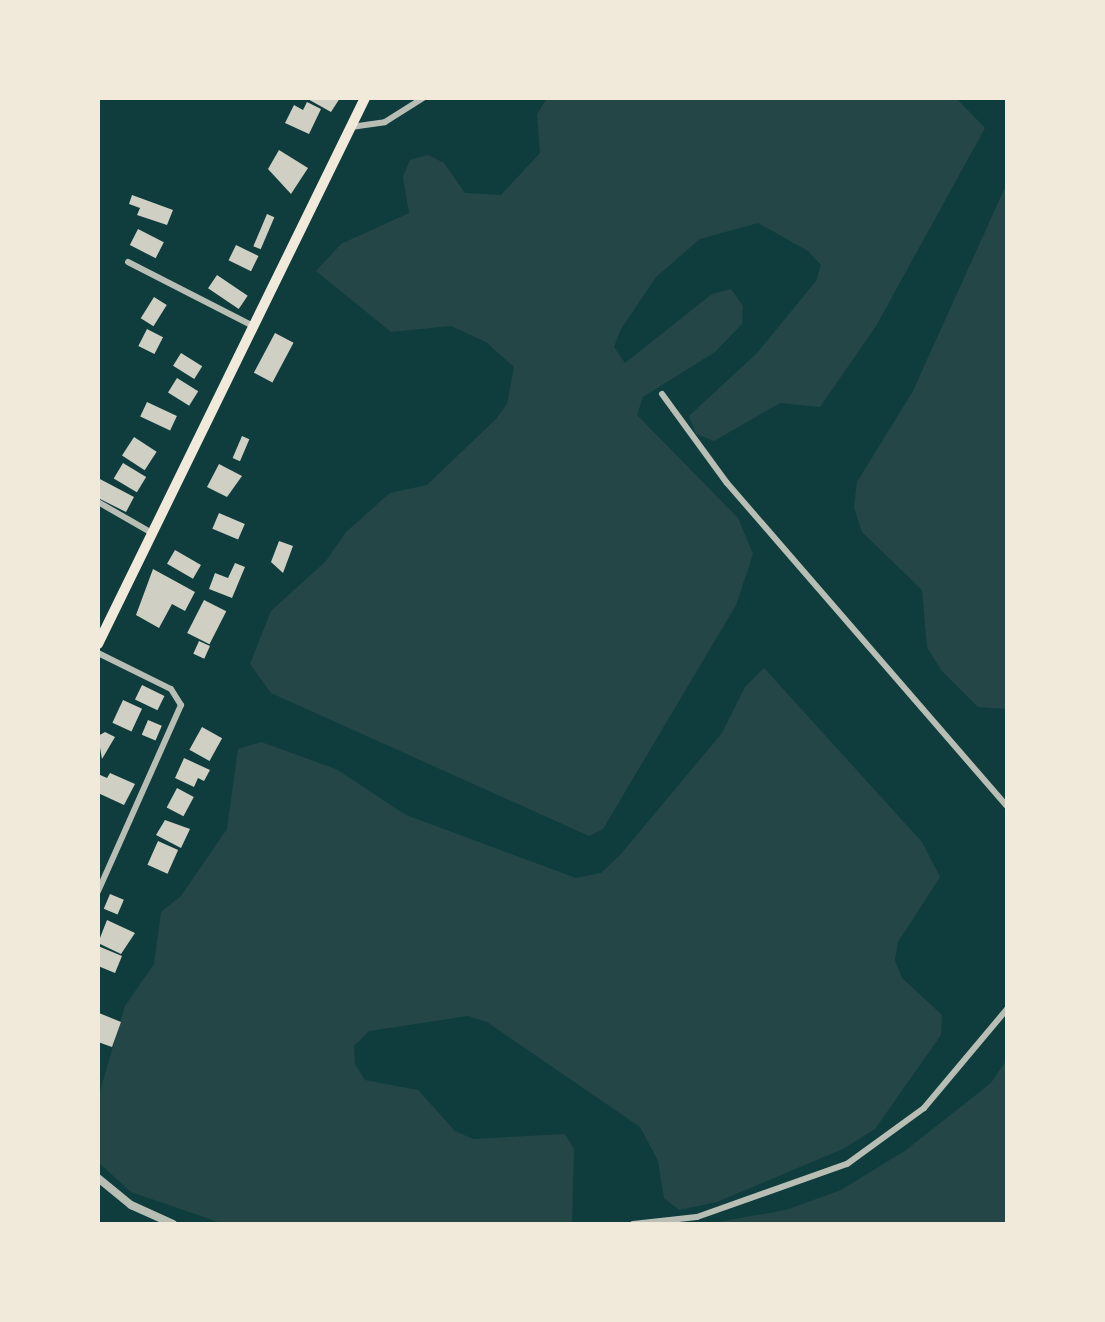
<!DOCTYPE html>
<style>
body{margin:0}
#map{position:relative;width:1105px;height:1322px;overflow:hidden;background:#0f3d3e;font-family:"Space Grotesk",sans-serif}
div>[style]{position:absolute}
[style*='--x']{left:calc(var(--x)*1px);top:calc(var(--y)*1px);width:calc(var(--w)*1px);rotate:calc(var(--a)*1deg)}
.green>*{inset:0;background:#244646}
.building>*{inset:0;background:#cfcfc3;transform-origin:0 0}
.minor>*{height:6px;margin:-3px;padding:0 3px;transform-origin:3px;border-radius:3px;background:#b8beb3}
.tertiary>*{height:8px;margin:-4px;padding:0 4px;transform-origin:4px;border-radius:4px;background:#b8beb3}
.primary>*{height:10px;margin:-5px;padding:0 5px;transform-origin:5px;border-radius:5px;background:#f1e9da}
span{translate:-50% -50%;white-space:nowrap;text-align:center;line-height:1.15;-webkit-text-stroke:7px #f1e9da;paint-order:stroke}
.frame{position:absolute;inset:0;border:100px solid #f1e9da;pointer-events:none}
</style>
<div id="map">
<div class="green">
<i style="clip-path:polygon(547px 98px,956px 98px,985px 128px,876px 326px,820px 407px,780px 403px,714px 441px,696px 434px,689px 416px,757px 353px,816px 281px,821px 265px,808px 251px,758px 223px,700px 239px,656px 277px,621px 329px,614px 347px,625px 363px,712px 294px,731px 289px,743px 306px,742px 324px,715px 352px,643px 397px,637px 415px,738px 518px,753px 554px,736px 605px,603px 829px,589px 836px,271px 693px,250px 664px,271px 611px,326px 561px,346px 532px,390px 493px,427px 485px,496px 419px,507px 404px,514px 367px,486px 342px,451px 326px,391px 332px,316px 271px,341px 244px,409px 213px,403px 177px,410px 160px,428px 155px,444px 163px,465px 193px,501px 195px,540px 153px,537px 114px)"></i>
<i style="clip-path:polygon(1007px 183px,1007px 709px,978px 707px,941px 670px,927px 647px,922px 590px,862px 532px,854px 507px,857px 482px,913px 391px)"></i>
<i style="clip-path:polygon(764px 668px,922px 842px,940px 877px,898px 942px,895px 960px,902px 978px,942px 1015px,941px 1035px,875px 1129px,843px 1149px,717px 1202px,679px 1210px,664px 1198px,658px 1161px,640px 1127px,487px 1022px,468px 1016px,369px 1031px,354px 1046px,355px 1064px,365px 1080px,418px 1090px,455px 1131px,473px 1139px,565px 1134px,574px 1149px,572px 1224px,224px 1224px,131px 1192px,98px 1162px,98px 1098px,125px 1006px,154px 964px,161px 912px,181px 896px,227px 829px,238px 749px,261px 742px,336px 769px,406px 815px,576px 878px,601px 873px,621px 854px,722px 733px,745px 687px)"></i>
<i style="clip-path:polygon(1007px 1059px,1007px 1224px,706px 1224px,786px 1210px,841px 1190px,906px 1150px,991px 1083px)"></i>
</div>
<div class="building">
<i style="clip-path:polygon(306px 98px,340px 98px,331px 112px)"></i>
<i style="clip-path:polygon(307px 102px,321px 109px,309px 134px,285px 123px,294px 105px,303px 110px)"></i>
<i style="clip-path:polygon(279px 150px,308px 168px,291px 194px,268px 169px)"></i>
<i style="clip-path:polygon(132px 195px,173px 210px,167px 225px,137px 215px,140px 208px,129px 204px)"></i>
<i style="left:267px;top:214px;width:8px;height:35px;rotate:23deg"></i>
<i style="left:138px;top:229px;width:29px;height:18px;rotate:27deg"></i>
<i style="left:236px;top:245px;width:25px;height:17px;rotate:26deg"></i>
<i style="left:217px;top:275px;width:37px;height:16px;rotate:34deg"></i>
<i style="left:154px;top:297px;width:15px;height:25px;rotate:32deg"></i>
<i style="left:147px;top:329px;width:18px;height:19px;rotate:27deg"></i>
<i style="left:275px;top:333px;width:21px;height:45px;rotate:28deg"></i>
<i style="left:181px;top:353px;width:25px;height:15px;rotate:32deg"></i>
<i style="left:177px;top:378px;width:25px;height:17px;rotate:32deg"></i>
<i style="left:147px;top:402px;width:33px;height:16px;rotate:25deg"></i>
<i style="left:242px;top:436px;width:8px;height:24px;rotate:23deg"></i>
<i style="left:134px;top:437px;width:27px;height:22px;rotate:33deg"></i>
<i style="left:123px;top:463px;width:27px;height:18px;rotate:31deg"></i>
<i style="clip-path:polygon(219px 464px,242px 476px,227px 497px,207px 487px)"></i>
<i style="clip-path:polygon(98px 478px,134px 497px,126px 512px,98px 498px)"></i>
<i style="left:219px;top:513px;width:28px;height:17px;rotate:23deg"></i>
<i style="clip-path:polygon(279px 541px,293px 546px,283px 573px,271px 562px)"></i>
<i style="left:175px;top:550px;width:30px;height:16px;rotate:30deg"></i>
<i style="clip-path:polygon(235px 563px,245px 567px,232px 598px,209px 589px,215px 573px,228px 578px)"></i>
<i style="clip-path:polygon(153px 569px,195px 592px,185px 611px,172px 604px,159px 628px,136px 615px)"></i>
<i style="left:204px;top:600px;width:25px;height:37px;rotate:27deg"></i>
<i style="left:199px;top:641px;width:12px;height:14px;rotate:24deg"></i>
<i style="left:142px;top:685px;width:25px;height:16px;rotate:26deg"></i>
<i style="left:123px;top:700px;width:21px;height:25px;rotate:25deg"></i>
<i style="left:148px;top:720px;width:15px;height:16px;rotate:23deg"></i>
<i style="left:202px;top:727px;width:23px;height:26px;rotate:29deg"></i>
<i style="clip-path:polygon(105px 732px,115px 737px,102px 759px,98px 736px)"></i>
<i style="clip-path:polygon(184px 758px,210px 770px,204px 781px,198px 778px,194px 787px,175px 778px)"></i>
<i style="clip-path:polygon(110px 773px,135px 784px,124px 805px,98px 793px,98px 774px,107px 778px)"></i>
<i style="left:177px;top:788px;width:19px;height:22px;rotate:28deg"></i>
<i style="clip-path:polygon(165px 820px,190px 829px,181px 848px,156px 835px)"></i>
<i style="left:158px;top:841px;width:22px;height:26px;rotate:24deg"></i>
<i style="left:110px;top:894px;width:15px;height:16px;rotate:23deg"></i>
<i style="clip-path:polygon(107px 920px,135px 933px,121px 954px,98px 943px)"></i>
<i style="clip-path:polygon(98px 946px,122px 956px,115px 973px,98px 966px)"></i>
<i style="clip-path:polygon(99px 1013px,121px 1022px,112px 1047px,98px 1042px)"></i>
</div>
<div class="minor">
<i style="--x:351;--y:127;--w:34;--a:-8"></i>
<i style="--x:385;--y:122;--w:45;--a:-32.3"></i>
<i style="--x:128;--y:262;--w:140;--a:27.1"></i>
<i style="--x:662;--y:394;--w:110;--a:53.9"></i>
<i style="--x:727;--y:483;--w:427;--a:49.1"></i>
<i style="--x:98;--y:502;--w:62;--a:29.9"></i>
<i style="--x:98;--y:653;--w:81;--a:26.3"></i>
<i style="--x:171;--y:689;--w:19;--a:58"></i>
<i style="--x:181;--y:705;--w:204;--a:114"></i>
<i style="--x:633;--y:1224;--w:64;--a:-6.2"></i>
<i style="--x:697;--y:1217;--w:159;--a:-19.5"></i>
<i style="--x:847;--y:1164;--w:95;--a:-36"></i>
<i style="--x:924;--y:1108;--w:129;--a:-50"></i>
</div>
<div class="tertiary">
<i style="--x:98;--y:1178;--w:43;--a:39.3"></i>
<i style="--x:131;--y:1205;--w:46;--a:24.3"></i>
</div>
<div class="primary">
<i style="--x:98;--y:644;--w:608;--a:-63.94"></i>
</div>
<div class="frame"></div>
</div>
